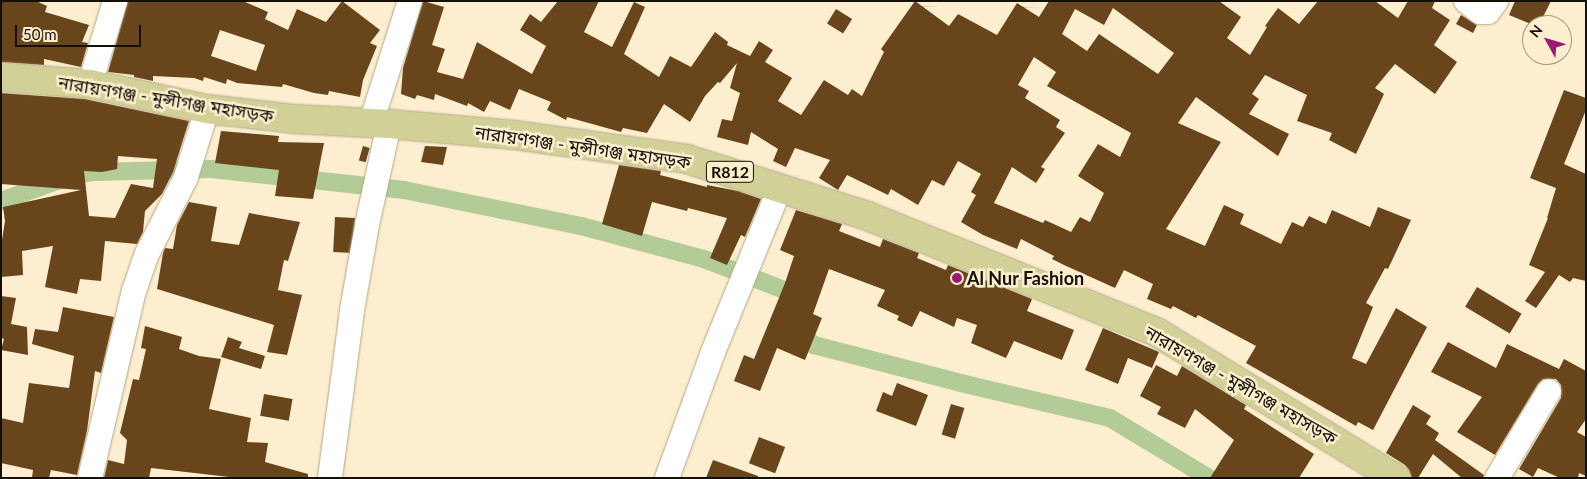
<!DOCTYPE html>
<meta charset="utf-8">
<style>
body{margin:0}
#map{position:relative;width:1587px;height:479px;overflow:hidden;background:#fceece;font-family:Lato,"Noto Sans Bengali",sans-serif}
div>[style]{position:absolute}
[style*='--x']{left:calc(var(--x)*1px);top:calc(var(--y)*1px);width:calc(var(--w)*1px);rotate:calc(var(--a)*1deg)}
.canal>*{height:18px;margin:-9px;padding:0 9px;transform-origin:9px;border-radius:9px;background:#b3cb96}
.building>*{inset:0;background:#69451b;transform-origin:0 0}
.roads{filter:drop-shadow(0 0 1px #b4a789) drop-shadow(0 0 1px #b4a789)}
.minor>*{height:24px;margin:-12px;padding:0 12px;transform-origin:12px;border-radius:12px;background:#fff}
.major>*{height:28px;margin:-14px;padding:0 14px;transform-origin:14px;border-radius:14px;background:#d1d097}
.dots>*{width:14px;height:14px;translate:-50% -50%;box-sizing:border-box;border:2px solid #fceece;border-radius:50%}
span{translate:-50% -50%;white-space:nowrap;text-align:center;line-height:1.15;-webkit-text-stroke:5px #fceece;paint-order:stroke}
.shield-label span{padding:1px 4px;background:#fceece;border:1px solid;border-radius:4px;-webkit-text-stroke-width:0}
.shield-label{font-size:16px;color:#151006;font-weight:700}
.street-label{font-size:18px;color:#151006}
.poi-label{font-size:18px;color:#151006;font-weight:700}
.left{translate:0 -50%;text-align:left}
.frame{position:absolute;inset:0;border:2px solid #151006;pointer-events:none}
.north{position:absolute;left:1522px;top:15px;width:50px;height:50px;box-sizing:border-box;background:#fceece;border:1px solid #a0957e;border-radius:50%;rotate:309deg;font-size:14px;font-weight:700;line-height:20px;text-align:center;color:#151006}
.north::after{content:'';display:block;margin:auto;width:18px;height:22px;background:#9a1b71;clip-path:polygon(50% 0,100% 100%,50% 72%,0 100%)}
.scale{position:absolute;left:15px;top:25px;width:126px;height:22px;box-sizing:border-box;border:2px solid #151006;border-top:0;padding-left:6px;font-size:15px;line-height:18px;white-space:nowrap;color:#151006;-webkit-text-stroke:4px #fceece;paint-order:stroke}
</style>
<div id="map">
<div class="canal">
<i style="--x:1;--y:201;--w:74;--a:-19.7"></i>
<i style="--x:71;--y:176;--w:23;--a:-10"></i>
<i style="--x:94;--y:172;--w:117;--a:-1.5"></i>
<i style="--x:211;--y:169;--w:194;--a:6.2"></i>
<i style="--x:404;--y:190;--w:181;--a:11.5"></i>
<i style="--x:581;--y:226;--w:127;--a:15"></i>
<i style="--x:704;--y:259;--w:94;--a:21.1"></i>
<i style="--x:792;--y:293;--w:30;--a:94"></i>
<i style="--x:790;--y:323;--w:33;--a:43"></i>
<i style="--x:814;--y:345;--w:160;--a:14.5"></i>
<i style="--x:969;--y:385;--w:145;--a:13.2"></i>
<i style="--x:1110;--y:418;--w:116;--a:31.2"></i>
</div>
<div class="building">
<i style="clip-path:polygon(1px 1px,36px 1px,47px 6px,45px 12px,89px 25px,82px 42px,88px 43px,81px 67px,44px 59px,44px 65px,1px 62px)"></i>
<i style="clip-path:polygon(evenodd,128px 1px,243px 1px,268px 12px,265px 19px,288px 30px,297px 9px,326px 22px,342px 1px,380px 30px,370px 43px,377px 46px,363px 80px,360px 97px,329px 91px,328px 95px,314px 93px,283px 84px,282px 87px,237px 83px,227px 79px,226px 84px,204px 77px,203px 81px,194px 78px,153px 76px,153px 81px,134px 77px,134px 75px,108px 72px,128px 1px,220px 30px,265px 45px,256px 71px,211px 56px,220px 30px)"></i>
<i style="clip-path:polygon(evenodd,423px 1px,444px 7px,432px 45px,445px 49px,437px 72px,463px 79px,477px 42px,532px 74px,546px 46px,520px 30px,530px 14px,541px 22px,558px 1px,599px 1px,584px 32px,612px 47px,634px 2px,645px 7px,624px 54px,659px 77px,670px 56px,691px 67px,715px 32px,728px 42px,727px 45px,750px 56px,759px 41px,773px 50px,765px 62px,792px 78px,778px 101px,801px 115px,824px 80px,848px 95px,852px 89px,862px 96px,884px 52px,881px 49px,915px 1px,949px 26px,958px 14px,997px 35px,1017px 3px,1039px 17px,1049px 1px,1219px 1px,1241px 17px,1227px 38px,1250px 55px,1267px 27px,1265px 26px,1278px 8px,1299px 24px,1318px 1px,1375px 1px,1398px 18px,1408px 1px,1435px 1px,1432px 8px,1450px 20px,1434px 45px,1457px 62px,1435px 94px,1395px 64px,1375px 88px,1384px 94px,1356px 154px,1329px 140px,1332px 133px,1297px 121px,1307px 95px,1265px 75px,1252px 94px,1259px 99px,1249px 114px,1289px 134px,1278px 156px,1196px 97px,1178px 123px,1221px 142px,1166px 229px,1205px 246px,1224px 205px,1244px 214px,1240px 224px,1281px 244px,1292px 222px,1303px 227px,1309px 216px,1326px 224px,1332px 210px,1370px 227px,1378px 207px,1411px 220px,1388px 269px,1385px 268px,1366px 303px,1373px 307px,1352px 358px,1366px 364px,1396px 308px,1427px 327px,1373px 430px,1358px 422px,1356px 426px,1246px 363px,1256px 346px,1198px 315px,1196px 318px,1173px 306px,1171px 309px,1147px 299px,1153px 284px,1124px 270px,1115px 288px,1064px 265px,1052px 259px,1054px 256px,1021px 239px,1017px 249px,983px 235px,961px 222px,976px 195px,971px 192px,981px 174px,958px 161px,944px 186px,932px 180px,918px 205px,891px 189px,888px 195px,847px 175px,838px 190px,819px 178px,830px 160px,795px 148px,786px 167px,773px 161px,778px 149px,751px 132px,748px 145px,717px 137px,722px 119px,732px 121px,740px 93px,730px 88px,737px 63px,720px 83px,718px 82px,705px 96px,690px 122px,664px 104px,647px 133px,623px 128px,621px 132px,567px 117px,566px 120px,547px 110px,551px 102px,519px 89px,510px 110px,490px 101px,484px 112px,468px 103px,467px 106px,435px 94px,434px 100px,417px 95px,415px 99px,401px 94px,403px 68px,423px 1px,1113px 8px,1174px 53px,1158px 74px,1099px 34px,1087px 51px,1062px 34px,1075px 9px,1104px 25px,1113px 8px,423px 1px,1034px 57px,1056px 72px,1047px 86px,1131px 133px,1120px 157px,1098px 144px,1078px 176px,1104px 193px,1090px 222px,1080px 217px,1071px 232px,1045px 220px,1043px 223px,994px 203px,1012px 167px,1036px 183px,1045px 169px,1041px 167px,1065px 133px,1056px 127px,1060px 120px,1025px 98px,1029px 91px,1018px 85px,1034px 57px)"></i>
<i style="clip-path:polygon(1515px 1px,1551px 1px,1540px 23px,1533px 19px,1531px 24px,1509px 15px)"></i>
<i style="left:836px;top:9px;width:19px;height:17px;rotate:32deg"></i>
<i style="clip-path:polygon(1461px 15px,1477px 25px,1473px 33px,1456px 24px)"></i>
<i style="clip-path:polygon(1564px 90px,1586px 98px,1586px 110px,1564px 164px,1586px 174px,1586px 281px,1573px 278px,1570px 282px,1559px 275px,1536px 308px,1525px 301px,1545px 272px,1529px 265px,1548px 218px,1547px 218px,1556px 188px,1530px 178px)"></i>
<i style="clip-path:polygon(evenodd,1px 93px,85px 99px,189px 121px,173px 172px,162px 194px,145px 211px,143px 232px,137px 244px,105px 241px,101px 281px,80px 279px,77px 294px,45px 287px,53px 246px,22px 251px,23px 275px,1px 277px,1px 246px,5px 221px,3px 207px,81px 190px,1px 184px,1px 93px,118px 156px,157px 159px,153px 188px,131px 184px,115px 218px,89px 216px,84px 171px,102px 172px,117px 169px,118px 156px)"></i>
<i style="clip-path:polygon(221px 131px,279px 136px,278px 142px,324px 143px,313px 199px,275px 196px,279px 170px,215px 163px)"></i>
<i style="left:363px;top:146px;width:7px;height:15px;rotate:16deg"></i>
<i style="clip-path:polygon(425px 146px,447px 147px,443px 165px,421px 162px)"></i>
<i style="clip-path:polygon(619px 165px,661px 171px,660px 175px,707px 187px,707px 185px,738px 191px,761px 199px,745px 237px,741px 235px,727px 265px,710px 258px,727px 218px,688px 208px,687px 211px,652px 202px,642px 236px,602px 224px)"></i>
<i style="clip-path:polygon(189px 202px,217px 207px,211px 241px,239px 245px,249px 213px,300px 222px,288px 261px,284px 260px,278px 290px,302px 295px,287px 355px,267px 352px,274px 325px,157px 289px,163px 253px,165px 248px,173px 249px,177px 225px)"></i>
<i style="clip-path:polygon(796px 210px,842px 224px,839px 231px,880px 247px,883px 239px,919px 253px,917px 258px,946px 270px,948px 265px,1032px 299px,1027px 311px,1074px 330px,1062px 360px,1014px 341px,1006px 358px,971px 343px,977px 325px,957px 318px,954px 327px,920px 311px,912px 327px,897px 320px,899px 316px,877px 306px,885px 290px,829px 269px,813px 314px,822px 318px,805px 360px,777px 348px,760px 391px,734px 381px,744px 355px,754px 359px,785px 283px,794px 256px,780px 250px)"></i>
<i style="left:335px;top:217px;width:20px;height:35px;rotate:3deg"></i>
<i style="left:1477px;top:287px;width:52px;height:23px;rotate:31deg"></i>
<i style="clip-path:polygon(1px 296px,16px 298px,11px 324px,27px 327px,28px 355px,1px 350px,4px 339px,1px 338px)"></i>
<i style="clip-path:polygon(63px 307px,114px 317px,101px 373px,95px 371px,87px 431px,77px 475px,51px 470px,49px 478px,32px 478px,33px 470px,1px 463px,1px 418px,23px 423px,29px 383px,69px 388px,74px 356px,32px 344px,35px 329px,58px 332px)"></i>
<i style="clip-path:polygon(145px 326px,182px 337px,179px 349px,199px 356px,221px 359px,209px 409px,251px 418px,247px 442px,268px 443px,265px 462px,308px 474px,308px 478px,238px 478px,151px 468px,149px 478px,104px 478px,108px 460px,124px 464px,127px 440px,120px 433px,133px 379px,139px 380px,146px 349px,141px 348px)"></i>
<i style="clip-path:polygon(1103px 328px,1159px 352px,1152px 368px,1128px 358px,1118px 384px,1085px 370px)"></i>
<i style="clip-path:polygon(228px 337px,242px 342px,239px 348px,265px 356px,261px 369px,221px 357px)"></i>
<i style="clip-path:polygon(1448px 342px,1496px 368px,1507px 344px,1559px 369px,1564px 359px,1586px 371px,1586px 419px,1577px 432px,1586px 437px,1586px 476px,1579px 473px,1578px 478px,1560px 478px,1538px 468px,1533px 477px,1519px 469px,1561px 398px,1561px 385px,1556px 379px,1543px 379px,1538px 384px,1495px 455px,1457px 432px,1482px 397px,1431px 372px)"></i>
<i style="clip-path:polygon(1156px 365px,1177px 376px,1182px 366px,1246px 405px,1244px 409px,1314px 454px,1299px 478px,1210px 478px,1234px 440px,1195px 409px,1185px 428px,1157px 414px,1161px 407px,1140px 396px)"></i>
<i style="clip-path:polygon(897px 383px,928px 395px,916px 426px,876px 411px,883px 392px,892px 396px)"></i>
<i style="left:264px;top:394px;width:29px;height:22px;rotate:10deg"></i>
<i style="left:951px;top:404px;width:14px;height:32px;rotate:17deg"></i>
<i style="clip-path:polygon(1413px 405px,1431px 416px,1426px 424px,1439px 433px,1435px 440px,1484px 475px,1483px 478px,1462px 478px,1433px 454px,1418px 478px,1412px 478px,1409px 470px,1405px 465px,1386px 453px)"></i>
<i style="left:759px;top:437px;width:28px;height:28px;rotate:21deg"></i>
<i style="clip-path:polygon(713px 460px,758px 476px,758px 478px,706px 478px)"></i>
</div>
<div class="roads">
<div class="minor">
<i style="--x:1466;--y:1;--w:18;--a:38"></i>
<i style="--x:1480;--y:12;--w:8;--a:0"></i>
<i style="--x:1488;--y:12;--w:14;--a:-54"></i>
<i style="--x:90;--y:84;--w:87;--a:-73.2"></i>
<i style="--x:371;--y:123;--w:128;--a:-72.3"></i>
<i style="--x:90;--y:478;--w:192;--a:-76.8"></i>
<i style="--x:134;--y:291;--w:39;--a:-71"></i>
<i style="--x:147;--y:254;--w:86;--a:-63.1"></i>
<i style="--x:186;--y:177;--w:71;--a:-72.8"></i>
<i style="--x:330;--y:478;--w:169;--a:-82.5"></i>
<i style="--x:352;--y:310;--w:86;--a:-80"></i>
<i style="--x:367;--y:225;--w:103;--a:-77.7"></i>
<i style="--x:667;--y:478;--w:134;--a:-69.9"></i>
<i style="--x:713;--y:352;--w:177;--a:-67.8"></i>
<i style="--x:1497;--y:478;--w:101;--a:-59.1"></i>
</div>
<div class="major">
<i style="--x:1;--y:77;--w:89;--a:4.5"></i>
<i style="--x:90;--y:84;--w:120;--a:12.1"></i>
<i style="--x:207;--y:109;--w:89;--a:6.5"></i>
<i style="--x:295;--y:119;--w:94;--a:3"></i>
<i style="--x:389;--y:124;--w:126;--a:5"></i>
<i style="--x:515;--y:135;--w:174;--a:7.9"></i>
<i style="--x:687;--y:159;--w:187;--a:17.5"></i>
<i style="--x:865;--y:215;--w:316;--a:21.9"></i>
<i style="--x:1158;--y:333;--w:279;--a:31.4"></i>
</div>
</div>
<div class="dots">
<i style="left:957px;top:278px;background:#9a1b71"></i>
</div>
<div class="shield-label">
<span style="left:730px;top:172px">R812</span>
</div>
<div class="street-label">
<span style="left:166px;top:99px;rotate:9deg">নারায়ণগঞ্জ - মুন্সীগঞ্জ মহাসড়ক</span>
<span style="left:583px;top:147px;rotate:8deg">নারায়ণগঞ্জ - মুন্সীগঞ্জ মহাসড়ক</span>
<span style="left:1241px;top:385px;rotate:30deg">নারায়ণগঞ্জ - মুন্সীগঞ্জ মহাসড়ক</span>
</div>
<div class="poi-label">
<span class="left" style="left:967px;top:278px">Al Nur Fashion</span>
</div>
<div class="frame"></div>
<div class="north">N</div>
<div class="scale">50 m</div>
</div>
